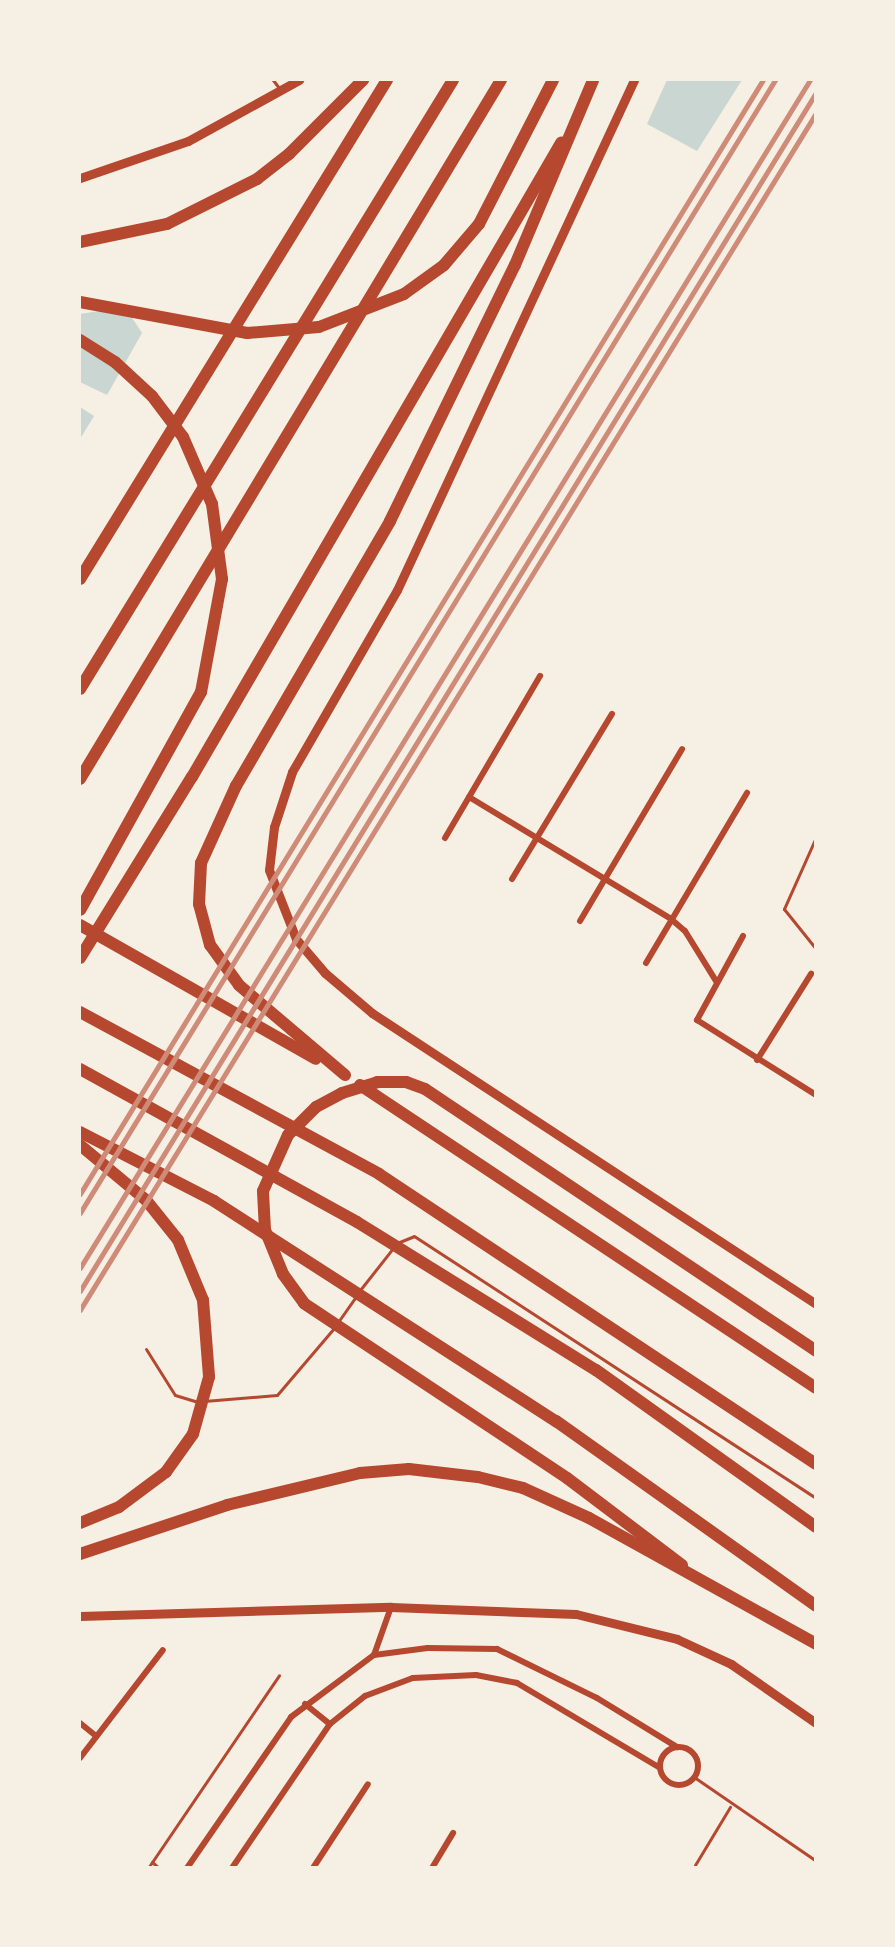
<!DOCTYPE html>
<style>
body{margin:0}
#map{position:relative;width:895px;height:1947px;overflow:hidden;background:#f6efe4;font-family:"Roboto Condensed",sans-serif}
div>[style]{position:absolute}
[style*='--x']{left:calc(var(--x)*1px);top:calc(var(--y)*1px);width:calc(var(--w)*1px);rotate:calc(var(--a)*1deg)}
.water>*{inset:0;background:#c9d6d2}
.service>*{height:3px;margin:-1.5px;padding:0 1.5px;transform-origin:1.5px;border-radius:1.5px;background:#b5482f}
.minor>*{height:6px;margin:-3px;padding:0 3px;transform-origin:3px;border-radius:3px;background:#b5482f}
.minor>.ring{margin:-3px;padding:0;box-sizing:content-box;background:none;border:6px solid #b5482f;border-radius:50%}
.secondary>*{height:9px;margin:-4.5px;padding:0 4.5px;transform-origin:4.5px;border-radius:4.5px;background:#b5482f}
.motorway>*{height:12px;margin:-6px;padding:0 6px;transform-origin:6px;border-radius:6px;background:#b5482f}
.rail>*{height:4.5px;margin:-2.25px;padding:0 2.25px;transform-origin:2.25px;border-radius:2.25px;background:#cf8b77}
span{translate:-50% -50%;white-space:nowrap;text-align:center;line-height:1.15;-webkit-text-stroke:6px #f6efe4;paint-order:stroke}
.frame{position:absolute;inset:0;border:81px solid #f6efe4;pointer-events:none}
</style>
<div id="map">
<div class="water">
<i style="clip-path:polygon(667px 80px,742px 80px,697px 151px,647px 124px)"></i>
<i style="clip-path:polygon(125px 307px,142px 333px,107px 395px,80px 382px,80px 314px)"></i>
<i style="clip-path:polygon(80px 407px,94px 416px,80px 439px)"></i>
</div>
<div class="service">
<i style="--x:273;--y:80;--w:10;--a:53"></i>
<i style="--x:816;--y:837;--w:79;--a:114"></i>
<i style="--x:784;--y:909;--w:51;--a:51.3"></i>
<i style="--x:397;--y:1243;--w:18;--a:-22"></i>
<i style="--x:414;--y:1236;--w:480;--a:33.1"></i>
<i style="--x:360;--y:1290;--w:53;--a:-51.8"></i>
<i style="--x:338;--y:1322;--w:32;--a:-55"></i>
<i style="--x:146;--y:1349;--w:54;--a:57.8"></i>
<i style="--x:175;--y:1395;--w:24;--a:17"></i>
<i style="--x:204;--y:1401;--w:73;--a:-4.7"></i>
<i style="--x:277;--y:1395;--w:88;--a:-49.6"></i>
<i style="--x:694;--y:1777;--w:148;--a:34.5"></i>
<i style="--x:152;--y:1862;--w:9;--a:41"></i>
<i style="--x:695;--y:1865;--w:68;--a:-58.9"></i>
<i style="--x:148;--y:1868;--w:233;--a:-55.8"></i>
</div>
<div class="minor">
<i style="--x:469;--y:797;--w:236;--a:31.1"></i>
<i style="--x:671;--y:919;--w:18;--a:41"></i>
<i style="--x:685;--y:931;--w:59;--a:58.2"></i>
<i style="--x:445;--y:838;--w:188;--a:-59.6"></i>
<i style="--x:512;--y:879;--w:193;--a:-58.8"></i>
<i style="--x:580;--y:921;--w:200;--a:-59.3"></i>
<i style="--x:743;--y:936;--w:96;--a:118.7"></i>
<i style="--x:697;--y:1020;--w:141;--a:32.2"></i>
<i style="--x:646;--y:963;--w:198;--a:-59.3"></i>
<i style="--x:757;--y:1060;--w:102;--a:-57.9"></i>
<i style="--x:374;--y:1655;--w:54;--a:-7.4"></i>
<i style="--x:428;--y:1648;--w:69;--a:0.8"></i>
<i style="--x:497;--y:1649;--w:111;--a:26.1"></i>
<i style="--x:597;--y:1698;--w:94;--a:31.5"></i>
<i style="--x:305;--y:1704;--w:32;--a:39"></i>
<i style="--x:80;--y:1723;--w:21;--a:39"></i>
<i class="ring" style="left:660px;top:1747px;width:32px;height:32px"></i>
<i style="--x:80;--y:1758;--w:136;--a:-52.5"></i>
<i style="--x:187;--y:1868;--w:183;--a:-55.4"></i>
<i style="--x:291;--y:1717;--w:104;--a:-36.8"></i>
<i style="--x:374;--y:1655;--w:51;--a:-70.5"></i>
<i style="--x:232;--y:1868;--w:174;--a:-55.8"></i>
<i style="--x:330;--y:1724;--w:45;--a:-38.7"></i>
<i style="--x:365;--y:1696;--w:51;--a:-20.6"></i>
<i style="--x:413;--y:1678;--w:63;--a:-2.7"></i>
<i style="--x:476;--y:1675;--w:42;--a:11"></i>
<i style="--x:517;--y:1683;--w:166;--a:30.7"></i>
<i style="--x:313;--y:1868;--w:100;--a:-56.8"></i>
<i style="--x:432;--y:1868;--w:41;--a:-59"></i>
</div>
<div class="secondary">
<i style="--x:634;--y:80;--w:562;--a:114.92"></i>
<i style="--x:397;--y:590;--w:210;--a:120"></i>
<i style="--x:292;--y:772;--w:58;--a:108.1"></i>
<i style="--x:274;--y:827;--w:43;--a:96.6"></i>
<i style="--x:269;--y:870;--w:74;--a:68.6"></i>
<i style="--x:296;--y:939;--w:45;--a:49.5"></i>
<i style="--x:325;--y:973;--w:62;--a:40.4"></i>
<i style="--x:372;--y:1013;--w:531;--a:33.24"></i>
<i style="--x:80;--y:178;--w:114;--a:-18.9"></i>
<i style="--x:188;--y:141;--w:127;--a:-28.8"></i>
<i style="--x:80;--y:1616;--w:311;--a:-1.7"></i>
<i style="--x:391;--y:1607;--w:185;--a:2.2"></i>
<i style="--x:576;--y:1614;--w:104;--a:13.9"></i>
<i style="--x:677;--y:1639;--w:60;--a:24.8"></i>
<i style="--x:731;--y:1664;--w:103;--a:34.8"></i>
</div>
<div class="motorway">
<i style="--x:80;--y:242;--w:89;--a:-11.7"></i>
<i style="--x:167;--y:224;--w:101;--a:-26.6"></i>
<i style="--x:257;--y:179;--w:41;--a:-38"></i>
<i style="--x:289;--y:154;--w:105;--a:-45"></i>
<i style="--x:80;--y:302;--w:170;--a:10.5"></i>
<i style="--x:247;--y:333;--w:72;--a:-4.8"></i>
<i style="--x:319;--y:327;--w:91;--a:-21.2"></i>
<i style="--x:404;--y:294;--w:49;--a:-35.9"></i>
<i style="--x:444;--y:265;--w:54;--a:-49.5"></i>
<i style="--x:479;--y:224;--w:162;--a:-62.8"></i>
<i style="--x:80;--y:340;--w:41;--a:32.2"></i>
<i style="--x:115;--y:362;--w:50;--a:42.6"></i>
<i style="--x:152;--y:396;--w:51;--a:52.9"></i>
<i style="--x:183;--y:437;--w:73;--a:66.6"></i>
<i style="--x:212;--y:504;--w:76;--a:82.4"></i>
<i style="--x:222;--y:579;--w:115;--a:100.5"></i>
<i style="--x:201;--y:692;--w:249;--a:119"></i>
<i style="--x:80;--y:579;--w:586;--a:-58.4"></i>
<i style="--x:80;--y:689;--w:714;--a:-58.51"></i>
<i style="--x:80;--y:779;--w:816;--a:-58.94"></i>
<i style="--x:80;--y:925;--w:271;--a:29.6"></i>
<i style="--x:80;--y:958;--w:213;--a:-58.3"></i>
<i style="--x:192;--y:777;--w:734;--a:-59.8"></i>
<i style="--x:80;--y:1012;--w:340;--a:28.4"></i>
<i style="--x:379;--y:1174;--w:524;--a:33.57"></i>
<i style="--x:80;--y:1069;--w:316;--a:28.9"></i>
<i style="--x:357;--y:1222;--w:281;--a:31.8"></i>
<i style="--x:596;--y:1370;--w:270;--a:35.5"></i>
<i style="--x:345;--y:1075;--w:139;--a:-139.7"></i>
<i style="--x:239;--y:985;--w:49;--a:-125.9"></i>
<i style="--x:210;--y:945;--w:42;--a:-105"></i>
<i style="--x:199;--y:904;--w:41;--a:-87.2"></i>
<i style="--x:201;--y:863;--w:85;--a:-65.6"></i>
<i style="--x:236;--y:786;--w:306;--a:-59.8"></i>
<i style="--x:390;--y:521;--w:285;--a:-64"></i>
<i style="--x:515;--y:265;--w:201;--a:-67.1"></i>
<i style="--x:360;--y:1085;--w:547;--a:33.6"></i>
<i style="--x:80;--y:1132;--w:151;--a:27.2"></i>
<i style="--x:214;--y:1201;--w:407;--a:32.8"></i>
<i style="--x:556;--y:1421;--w:319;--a:35.4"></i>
<i style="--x:80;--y:1145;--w:86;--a:39.8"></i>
<i style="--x:146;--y:1200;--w:51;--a:51.3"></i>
<i style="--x:178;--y:1240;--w:65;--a:67.4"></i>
<i style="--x:203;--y:1300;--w:77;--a:85.5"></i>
<i style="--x:209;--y:1377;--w:59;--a:105.7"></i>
<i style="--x:193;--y:1434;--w:47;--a:125.4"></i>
<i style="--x:166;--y:1472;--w:59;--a:143.3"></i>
<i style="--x:119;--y:1507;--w:42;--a:157.7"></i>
<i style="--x:80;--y:1554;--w:155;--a:-18.4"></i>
<i style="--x:227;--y:1505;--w:137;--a:-13.5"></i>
<i style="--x:360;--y:1473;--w:49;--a:-4.7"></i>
<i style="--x:409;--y:1469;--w:69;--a:6.6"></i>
<i style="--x:478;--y:1477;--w:46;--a:13.7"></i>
<i style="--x:523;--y:1488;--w:72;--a:24.4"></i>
<i style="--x:589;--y:1518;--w:260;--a:29"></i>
<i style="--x:682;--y:1565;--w:144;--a:-142.9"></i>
<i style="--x:567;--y:1478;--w:316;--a:-146.4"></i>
<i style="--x:304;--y:1303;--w:36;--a:-126"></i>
<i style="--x:283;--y:1274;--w:48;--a:-112.2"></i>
<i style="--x:265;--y:1230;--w:39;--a:-93"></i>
<i style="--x:263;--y:1191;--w:61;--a:-65.9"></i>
<i style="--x:288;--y:1135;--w:40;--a:-45"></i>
<i style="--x:316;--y:1107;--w:30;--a:-28"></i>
<i style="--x:342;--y:1093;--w:37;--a:-17"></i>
<i style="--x:377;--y:1082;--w:29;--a:0"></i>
<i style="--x:406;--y:1082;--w:20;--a:20"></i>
<i style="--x:425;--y:1089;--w:471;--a:33.8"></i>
</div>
<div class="rail">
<i style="--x:80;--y:1194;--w:1307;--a:-58.49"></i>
<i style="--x:80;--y:1213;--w:1329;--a:-58.47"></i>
<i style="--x:80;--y:1268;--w:1394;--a:-58.43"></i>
<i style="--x:80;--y:1291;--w:1406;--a:-58.44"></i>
<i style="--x:80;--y:1310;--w:1405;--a:-58.41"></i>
</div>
<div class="frame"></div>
</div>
